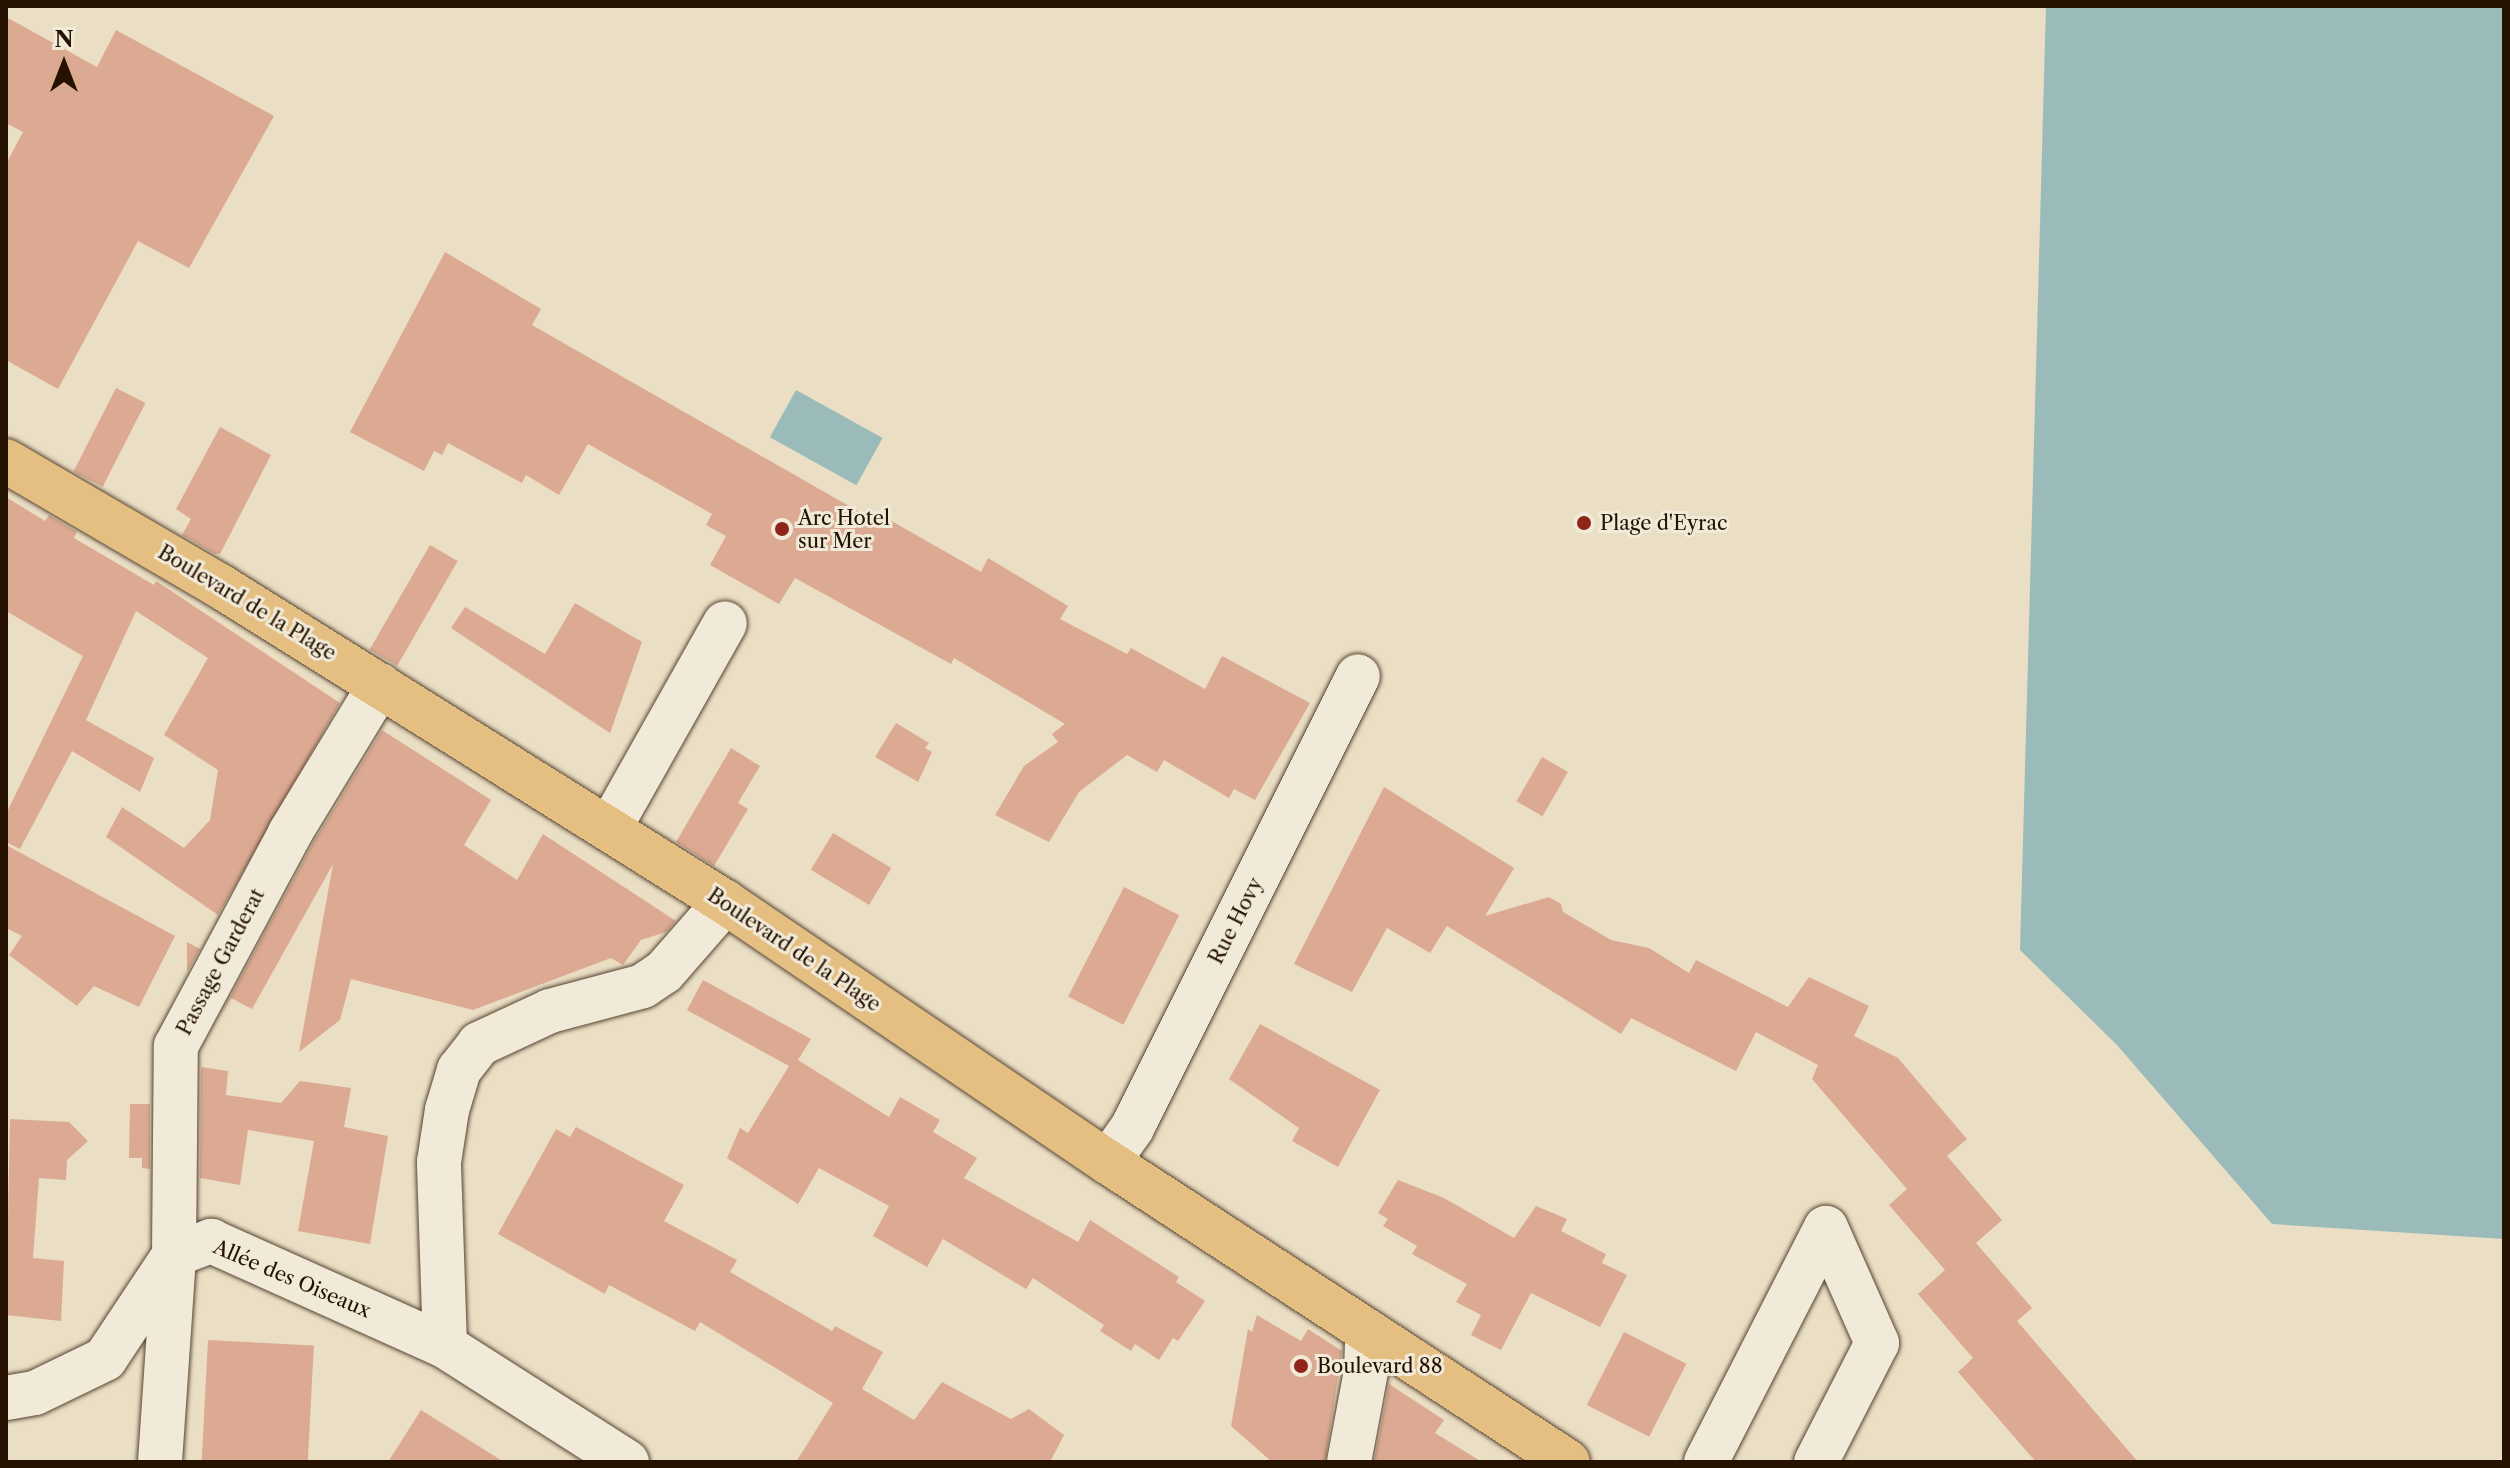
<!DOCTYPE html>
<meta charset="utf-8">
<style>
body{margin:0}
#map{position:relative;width:2510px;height:1468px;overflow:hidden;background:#eadec4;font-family:"Libre Caslon Text",serif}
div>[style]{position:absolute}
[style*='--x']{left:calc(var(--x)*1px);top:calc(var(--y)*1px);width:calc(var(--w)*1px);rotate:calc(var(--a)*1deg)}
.water>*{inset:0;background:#9abbba;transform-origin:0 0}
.building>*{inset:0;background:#dcaa92;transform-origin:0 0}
.roads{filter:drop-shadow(0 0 2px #574532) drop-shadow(0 0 2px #574532)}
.minor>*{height:44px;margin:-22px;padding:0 22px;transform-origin:22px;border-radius:22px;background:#f1ead9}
.major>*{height:44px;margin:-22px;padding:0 22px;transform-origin:22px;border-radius:22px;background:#e5bf82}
.dots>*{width:22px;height:22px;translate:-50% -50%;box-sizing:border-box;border:4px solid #f1ead9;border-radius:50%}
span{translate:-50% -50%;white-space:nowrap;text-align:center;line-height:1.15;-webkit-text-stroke:6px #f1ead9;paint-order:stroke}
.poi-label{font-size:20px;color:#261201}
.left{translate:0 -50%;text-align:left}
.street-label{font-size:20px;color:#261201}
.frame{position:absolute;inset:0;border:8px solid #261201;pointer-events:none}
.north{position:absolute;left:24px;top:24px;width:80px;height:80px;-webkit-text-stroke:6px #f1ead9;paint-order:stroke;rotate:0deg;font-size:22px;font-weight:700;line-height:32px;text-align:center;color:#261201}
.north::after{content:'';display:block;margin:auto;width:28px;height:36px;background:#261201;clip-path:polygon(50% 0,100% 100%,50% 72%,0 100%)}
</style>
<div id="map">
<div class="water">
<i style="clip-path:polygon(2046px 6px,2504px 6px,2504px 1239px,2272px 1224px,2117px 1045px,2020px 950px)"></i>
<i style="left:796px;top:390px;width:99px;height:54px;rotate:29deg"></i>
</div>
<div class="building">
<i style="clip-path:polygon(6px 17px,97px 67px,116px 30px,274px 116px,189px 268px,138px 241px,58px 389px,6px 360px,6px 164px,23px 132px,6px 123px)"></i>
<i style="clip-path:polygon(445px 252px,541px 309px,532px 325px,870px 518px,874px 511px,981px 572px,988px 558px,1068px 606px,1060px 619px,1127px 654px,1131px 648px,1205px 689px,1222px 656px,1310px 703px,1255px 800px,1234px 789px,1229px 798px,1164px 760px,1157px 772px,1127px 755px,1079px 792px,1049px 842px,995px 815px,1024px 766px,1058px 742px,1052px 734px,1065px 724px,954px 658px,951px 664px,795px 578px,779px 604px,710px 565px,726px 536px,706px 525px,712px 514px,588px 444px,559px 495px,526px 475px,522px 483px,448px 443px,442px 455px,434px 451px,424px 471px,350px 432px)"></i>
<i style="left:116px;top:388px;width:33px;height:94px;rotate:27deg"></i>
<i style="clip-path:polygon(220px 427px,271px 455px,220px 554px,215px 554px,182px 535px,191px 519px,176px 509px)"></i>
<i style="clip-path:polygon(6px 497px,45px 521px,49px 515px,77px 532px,74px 538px,154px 585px,156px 581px,340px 703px,218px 915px,106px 837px,122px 807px,184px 848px,210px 820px,218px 770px,164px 735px,208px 658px,136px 611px,86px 720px,154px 758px,140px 792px,72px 751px,20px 849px,6px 842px,6px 814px,83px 656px,6px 611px)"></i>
<i style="left:430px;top:545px;width:32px;height:121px;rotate:30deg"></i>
<i style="clip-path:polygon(575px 603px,642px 642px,610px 733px,451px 628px,465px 607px,545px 654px)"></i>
<i style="clip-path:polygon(896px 723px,929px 743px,925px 748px,932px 752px,918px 782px,875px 757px)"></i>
<i style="clip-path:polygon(382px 730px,491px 800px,464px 845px,517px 880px,543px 834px,676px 921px,666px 932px,641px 940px,623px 965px,611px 958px,473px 1010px,351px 979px,340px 1020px,299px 1052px,333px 864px,252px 1009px,231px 998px,220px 1016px,312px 845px)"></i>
<i style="clip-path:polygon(731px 748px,760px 766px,738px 803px,748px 809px,714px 866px,676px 842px)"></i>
<i style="left:1542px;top:757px;width:30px;height:51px;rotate:30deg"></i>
<i style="clip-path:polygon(1384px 787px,1514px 868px,1485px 916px,1549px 897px,1561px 904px,1563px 912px,1611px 940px,1649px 948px,1689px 973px,1696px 960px,1788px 1007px,1809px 977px,1869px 1006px,1854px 1036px,1898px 1058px,1967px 1139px,1947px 1156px,2002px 1220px,1976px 1243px,2032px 1308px,2017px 1321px,2138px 1462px,2036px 1462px,1958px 1372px,1973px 1358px,1918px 1294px,1945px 1270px,1889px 1205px,1907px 1189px,1812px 1079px,1818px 1065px,1756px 1032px,1736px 1071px,1631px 1018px,1621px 1034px,1447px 926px,1430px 953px,1387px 928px,1352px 992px,1294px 964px)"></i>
<i style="left:833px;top:833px;width:68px;height:43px;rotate:31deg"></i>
<i style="clip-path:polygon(6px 845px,175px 936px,139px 1007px,94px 986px,77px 1006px,9px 955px,22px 936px,6px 928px)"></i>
<i style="left:1124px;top:887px;width:62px;height:123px;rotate:27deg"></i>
<i style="clip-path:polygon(187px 942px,200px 949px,187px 972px)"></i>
<i style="clip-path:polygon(703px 980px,811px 1039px,798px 1060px,889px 1117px,900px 1097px,940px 1120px,933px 1132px,977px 1158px,964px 1178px,1078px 1242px,1090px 1220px,1179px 1277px,1176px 1282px,1205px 1301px,1178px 1341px,1173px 1338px,1159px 1360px,1135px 1344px,1131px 1351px,1100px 1331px,1104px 1325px,1033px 1278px,1026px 1289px,943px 1239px,927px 1267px,873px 1236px,889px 1206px,819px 1168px,798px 1204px,727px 1158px,740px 1128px,748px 1133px,789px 1066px,687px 1010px)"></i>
<i style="clip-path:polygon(1260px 1024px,1380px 1090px,1338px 1167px,1292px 1141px,1299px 1128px,1229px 1079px)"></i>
<i style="clip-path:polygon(201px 1067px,228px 1071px,226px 1095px,281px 1103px,300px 1081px,351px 1088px,344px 1127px,388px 1136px,370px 1244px,298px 1231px,314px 1141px,248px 1130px,240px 1185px,200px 1178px)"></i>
<i style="clip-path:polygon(130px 1104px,150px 1104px,150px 1169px,142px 1168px,142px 1158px,129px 1158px)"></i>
<i style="clip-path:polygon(10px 1119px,69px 1122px,88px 1141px,67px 1160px,66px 1180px,39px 1178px,33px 1258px,64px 1261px,61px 1321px,6px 1315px)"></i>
<i style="clip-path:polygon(576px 1127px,684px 1185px,664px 1221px,737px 1260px,730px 1272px,832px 1331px,835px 1326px,883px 1352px,862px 1389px,914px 1420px,942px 1382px,1011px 1419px,1029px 1409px,1064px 1435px,1050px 1462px,796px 1462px,833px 1403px,700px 1322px,695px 1331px,609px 1285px,605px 1294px,498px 1234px,556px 1129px,570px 1137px)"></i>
<i style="clip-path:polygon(1398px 1180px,1444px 1198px,1514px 1238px,1536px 1206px,1567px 1219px,1561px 1231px,1606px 1254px,1602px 1263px,1627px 1275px,1600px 1327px,1531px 1293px,1501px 1350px,1471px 1335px,1481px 1315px,1456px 1302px,1467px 1284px,1412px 1254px,1417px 1246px,1383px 1226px,1388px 1219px,1378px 1213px)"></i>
<i style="clip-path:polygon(1257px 1315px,1301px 1341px,1308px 1329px,1342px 1351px,1325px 1462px,1272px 1462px,1231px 1426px,1248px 1329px,1252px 1332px)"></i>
<i style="left:1624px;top:1332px;width:70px;height:82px;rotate:27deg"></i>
<i style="left:208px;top:1340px;width:106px;height:122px;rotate:3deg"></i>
<i style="clip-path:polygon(1389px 1384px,1444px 1420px,1435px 1433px,1482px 1462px,1374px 1462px)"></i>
<i style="clip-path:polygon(421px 1410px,504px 1462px,388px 1462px)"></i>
</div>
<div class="roads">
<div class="minor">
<i style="--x:609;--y:829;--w:236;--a:-60.6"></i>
<i style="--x:1108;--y:1162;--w:42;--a:-54.8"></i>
<i style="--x:1132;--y:1128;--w:505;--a:-63.43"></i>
<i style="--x:6;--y:1398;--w:29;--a:-10"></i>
<i style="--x:35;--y:1393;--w:78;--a:-25.9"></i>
<i style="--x:105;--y:1359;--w:125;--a:-56.4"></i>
<i style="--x:174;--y:1255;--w:40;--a:-21"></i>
<i style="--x:211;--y:1241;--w:256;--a:24.2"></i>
<i style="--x:160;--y:1462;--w:207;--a:-86.1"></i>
<i style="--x:174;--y:1255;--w:209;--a:-89.5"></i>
<i style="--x:176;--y:1046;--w:242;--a:-61.8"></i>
<i style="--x:290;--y:833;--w:173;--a:-58.7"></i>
<i style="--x:627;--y:1462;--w:216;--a:-147.5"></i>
<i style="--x:445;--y:1346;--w:184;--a:-91.9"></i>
<i style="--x:439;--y:1162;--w:53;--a:-81.3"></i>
<i style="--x:447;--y:1110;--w:42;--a:-73.3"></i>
<i style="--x:459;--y:1070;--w:33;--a:-52"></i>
<i style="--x:479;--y:1044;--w:78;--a:-24.9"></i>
<i style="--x:550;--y:1011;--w:96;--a:-15"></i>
<i style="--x:643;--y:986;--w:25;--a:-34"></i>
<i style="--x:664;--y:972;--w:93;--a:-48.9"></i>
<i style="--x:1349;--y:1462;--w:93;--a:-79.4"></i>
<i style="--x:1366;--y:1371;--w:38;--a:-88"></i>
<i style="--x:1706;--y:1462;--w:263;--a:-62.9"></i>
<i style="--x:1826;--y:1228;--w:126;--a:66.1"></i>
<i style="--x:1877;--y:1343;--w:134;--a:117.1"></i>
</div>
<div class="major">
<i style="--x:6;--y:461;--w:248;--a:30.3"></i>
<i style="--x:220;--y:586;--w:596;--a:32.04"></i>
<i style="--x:725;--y:902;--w:463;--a:34.2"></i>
<i style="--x:1108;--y:1162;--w:549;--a:33.11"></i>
</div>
</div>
<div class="dots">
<i style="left:1584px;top:523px;background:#8f2418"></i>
<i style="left:782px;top:529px;background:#8f2418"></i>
<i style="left:1301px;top:1366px;background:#8f2418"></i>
</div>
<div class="poi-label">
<span class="left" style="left:798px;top:530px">Arc Hotel<br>sur Mer</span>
<span class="left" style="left:1600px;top:523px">Plage d'Eyrac</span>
<span class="left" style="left:1317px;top:1366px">Boulevard 88</span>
</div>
<div class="street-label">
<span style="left:247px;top:603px;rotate:31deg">Boulevard de la Plage</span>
<span style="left:1236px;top:921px;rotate:-63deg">Rue Hovy</span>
<span style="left:794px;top:950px;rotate:34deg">Boulevard de la Plage</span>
<span style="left:221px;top:962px;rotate:-62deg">Passage Garderat</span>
<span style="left:292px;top:1279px;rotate:23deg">Allée des Oiseaux</span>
</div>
<div class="frame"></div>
<div class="north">N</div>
</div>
